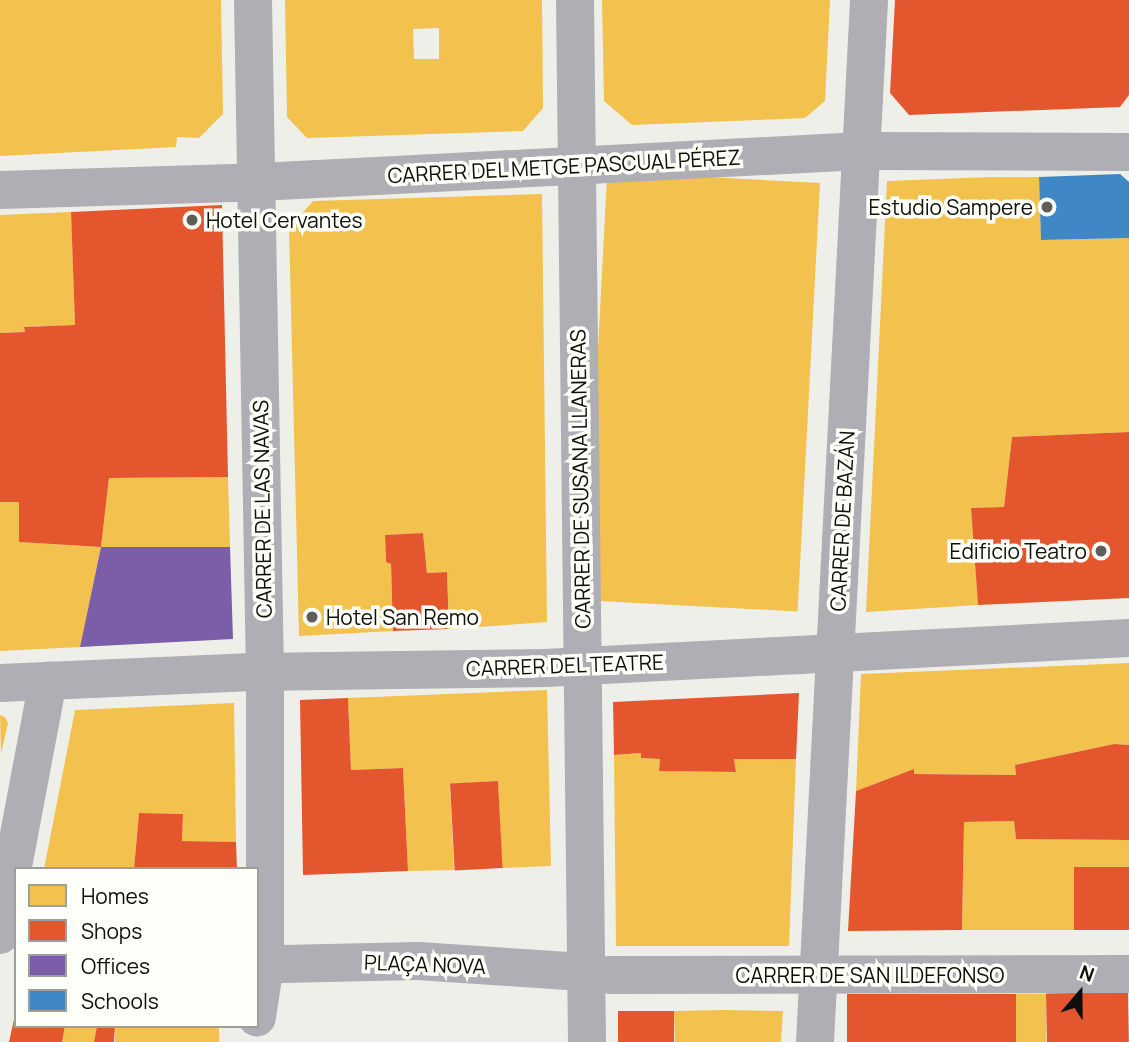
<!DOCTYPE html>
<meta charset="utf-8">
<style>
body{margin:0}
#map{position:relative;width:1129px;height:1042px;overflow:hidden;background:#efefea;font-family:Manrope,sans-serif}
div>[style]{position:absolute}
[style*='--x']{left:calc(var(--x)*1px);top:calc(var(--y)*1px);width:calc(var(--w)*1px);rotate:calc(var(--a)*1deg)}
.homes>*{inset:0;background:#f2c14e;transform-origin:0 0}
.shops>*{inset:0;background:#e4572e;transform-origin:0 0}
.offices>*{inset:0;background:#7b5ea7}
.schools>*{inset:0;background:#3f88c5}
.minor>*{height:38px;margin:-19px;padding:0 19px;transform-origin:19px;border-radius:19px;background:#aeaeb4}
.dots>*{width:19px;height:19px;translate:-50% -50%;box-sizing:border-box;border:4px solid #fefff8;border-radius:50%}
span{translate:-50% -50%;white-space:nowrap;text-align:center;line-height:1.15;-webkit-text-stroke:7px #fefff8;paint-order:stroke}
.street-label{font-size:21px;color:#0e0f0b}
.poi-label{font-size:21px;color:#0e0f0b}
.right{translate:-100% -50%;text-align:right}
.left{translate:0 -50%;text-align:left}
.legend{position:absolute;left:14px;top:867px;width:245px;height:161px;box-sizing:border-box;background:#fefff8;border:2px solid #9e9f99;margin:0;padding:9px 12px;list-style:none;font-size:21px;color:#0e0f0b}
.legend li{display:flex;align-items:center;gap:14px;height:35px}
.legend b{width:35px;border:2px solid #9e9f99}
.north{position:absolute;left:1045px;top:958px;width:70px;height:70px;-webkit-text-stroke:5px #fefff8;paint-order:stroke;rotate:20deg;font-size:19px;font-weight:700;line-height:28px;text-align:center;color:#0e0f0b}
.north::after{content:'';display:block;margin:auto;width:24px;height:32px;background:#0e0f0b;clip-path:polygon(50% 0,100% 100%,50% 72%,0 100%)}
</style>
<div id="map">
<div class="homes">
<i style="clip-path:polygon(0 0,221px 0,223px 114px,199px 138px,177px 137px,176px 147px,0 156px)"></i>
<i style="clip-path:polygon(evenodd,285px 0,542px 0,543px 108px,523px 131px,307px 138px,287px 117px,285px 0,439px 28px,439px 59px,414px 59px,413px 29px,439px 28px)"></i>
<i style="clip-path:polygon(602px 0,830px 0,825px 101px,805px 118px,632px 125px,604px 101px)"></i>
<i style="clip-path:polygon(992px 177px,1039px 177px,1041px 240px,1129px 238px,1129px 432px,1012px 437px,1004px 507px,971px 508px,978px 605px,866px 612px,887px 181px)"></i>
<i style="left:820px;top:183px;width:429px;height:213px;rotate:93deg"></i>
<i style="clip-path:polygon(542px 194px,547px 622px,449px 629px,447px 572px,427px 573px,423px 533px,385px 535px,386px 562px,391px 564px,393px 631px,299px 636px,289px 228px,313px 201px)"></i>
<i style="clip-path:polygon(71px 212px,75px 325px,24px 327px,25px 332px,0 333px,0 215px)"></i>
<i style="clip-path:polygon(228px 477px,230px 547px,101px 547px,80px 647px,0 651px,0 502px,19px 502px,19px 542px,101px 547px,109px 478px)"></i>
<i style="clip-path:polygon(1129px 663px,1129px 745px,1114px 744px,1015px 765px,1016px 775px,914px 774px,914px 769px,856px 791px,861px 674px)"></i>
<i style="clip-path:polygon(547px 690px,551px 866px,502px 868px,498px 781px,450px 784px,454px 870px,408px 871px,403px 768px,351px 770px,348px 698px)"></i>
<i style="clip-path:polygon(234px 703px,236px 842px,182px 841px,183px 814px,139px 813px,134px 869px,44px 869px,75px 710px)"></i>
<i style="clip-path:polygon(0 715px,5px 717px,8px 723px,1px 754px)"></i>
<i style="clip-path:polygon(641px 753px,641px 758px,660px 759px,659px 771px,736px 772px,734px 759px,796px 759px,789px 946px,616px 946px,614px 755px)"></i>
<i style="clip-path:polygon(1014px 821px,1016px 839px,1129px 840px,1129px 867px,1074px 867px,1074px 930px,962px 930px,964px 822px)"></i>
<i style="left:1016px;top:994px;width:30px;height:48px"></i>
<i style="clip-path:polygon(725px 1010px,783px 1011px,781px 1042px,675px 1042px,674px 1011px)"></i>
<i style="clip-path:polygon(65px 1026px,97px 1026px,94px 1042px,62px 1042px)"></i>
<i style="left:115px;top:1026px;width:104px;height:16px"></i>
</div>
<div class="shops">
<i style="clip-path:polygon(895px 0,1129px 0,1129px 95px,1120px 107px,909px 115px,890px 93px)"></i>
<i style="clip-path:polygon(222px 205px,228px 477px,109px 478px,101px 547px,19px 542px,19px 502px,0 502px,0 333px,25px 332px,24px 327px,75px 325px,71px 212px)"></i>
<i style="clip-path:polygon(1129px 432px,1129px 598px,978px 605px,971px 508px,1004px 507px,1012px 437px)"></i>
<i style="clip-path:polygon(423px 533px,427px 573px,447px 572px,449px 629px,393px 631px,391px 564px,386px 562px,385px 535px)"></i>
<i style="clip-path:polygon(799px 693px,796px 759px,734px 759px,736px 772px,659px 771px,660px 759px,641px 758px,641px 753px,614px 755px,613px 702px)"></i>
<i style="clip-path:polygon(348px 698px,351px 770px,403px 768px,408px 871px,303px 875px,300px 700px)"></i>
<i style="clip-path:polygon(1114px 744px,1129px 745px,1129px 840px,1016px 839px,1014px 821px,964px 822px,962px 930px,848px 931px,856px 791px,914px 769px,914px 774px,1016px 775px,1015px 765px)"></i>
<i style="left:498px;top:781px;width:87px;height:48px;rotate:87deg"></i>
<i style="clip-path:polygon(139px 813px,183px 814px,182px 841px,236px 842px,237px 869px,134px 869px)"></i>
<i style="left:1074px;top:867px;width:55px;height:63px"></i>
<i style="left:1128px;top:992px;width:50px;height:82px;rotate:89deg"></i>
<i style="left:847px;top:994px;width:169px;height:48px"></i>
<i style="left:618px;top:1011px;width:56px;height:31px"></i>
<i style="clip-path:polygon(15px 1015px,16px 1026px,65px 1026px,62px 1042px,9px 1042px)"></i>
<i style="clip-path:polygon(97px 1026px,115px 1026px,114px 1042px,94px 1042px)"></i>
</div>
<div class="offices">
<i style="clip-path:polygon(101px 547px,230px 547px,233px 639px,80px 647px)"></i>
</div>
<div class="schools">
<i style="clip-path:polygon(1120px 174px,1129px 182px,1129px 238px,1041px 240px,1039px 177px)"></i>
</div>
<div class="minor">
<i style="--x:253;--y:0;--w:673;--a:88.98"></i>
<i style="--x:265;--y:673;--w:291;--a:90"></i>
<i style="--x:265;--y:964;--w:54;--a:98.6"></i>
<i style="--x:575;--y:0;--w:1042;--a:89.34"></i>
<i style="--x:0;--y:190;--w:241;--a:-1.7"></i>
<i style="--x:241;--y:183;--w:621;--a:-2.95"></i>
<i style="--x:861;--y:151;--w:268;--a:0.2"></i>
<i style="--x:0;--y:683;--w:253;--a:-2.5"></i>
<i style="--x:253;--y:672;--w:292;--a:-0.8"></i>
<i style="--x:545;--y:668;--w:585;--a:-2.94"></i>
<i style="--x:0;--y:935;--w:259;--a:-79.3"></i>
<i style="--x:282;--y:964;--w:136;--a:-1.3"></i>
<i style="--x:418;--y:961;--w:150;--a:3.8"></i>
<i style="--x:610;--y:975;--w:519;--a:-0.11"></i>
<i style="--x:815;--y:1042;--w:1043;--a:-87.03"></i>
</div>
<div class="dots">
<i style="left:1047px;top:207px;background:#5d5d59"></i>
<i style="left:192px;top:220px;background:#5d5d59"></i>
<i style="left:1101px;top:551px;background:#5d5d59"></i>
<i style="left:312px;top:617px;background:#5d5d59"></i>
</div>
<div class="street-label">
<span style="left:564px;top:166px;rotate:-3deg">CARRER DEL METGE PASCUAL PÉREZ</span>
<span style="left:580px;top:479px;rotate:-91deg">CARRER DE SUSANA LLANERAS</span>
<span style="left:262px;top:509px;rotate:-91deg">CARRER DE LAS NAVAS</span>
<span style="left:842px;top:521px;rotate:-87deg">CARRER DE BAZÁN</span>
<span style="left:565px;top:665px;rotate:-2deg">CARRER DEL TEATRE</span>
<span style="left:425px;top:964px;rotate:2deg">PLAÇA NOVA</span>
<span style="left:870px;top:975px">CARRER DE SAN ILDEFONSO</span>
</div>
<div class="poi-label">
<span class="right" style="left:1033px;top:207px">Estudio Sampere</span>
<span class="left" style="left:206px;top:220px">Hotel Cervantes</span>
<span class="right" style="left:1087px;top:551px">Edificio Teatro</span>
<span class="left" style="left:326px;top:617px">Hotel San Remo</span>
</div>
<ul class="legend">
<li><b style="height:19px;background:#f2c14e"></b>Homes</li>
<li><b style="height:19px;background:#e4572e"></b>Shops</li>
<li><b style="height:19px;background:#7b5ea7"></b>Offices</li>
<li><b style="height:19px;background:#3f88c5"></b>Schools</li>
</ul>
<div class="north">N</div>
</div>
